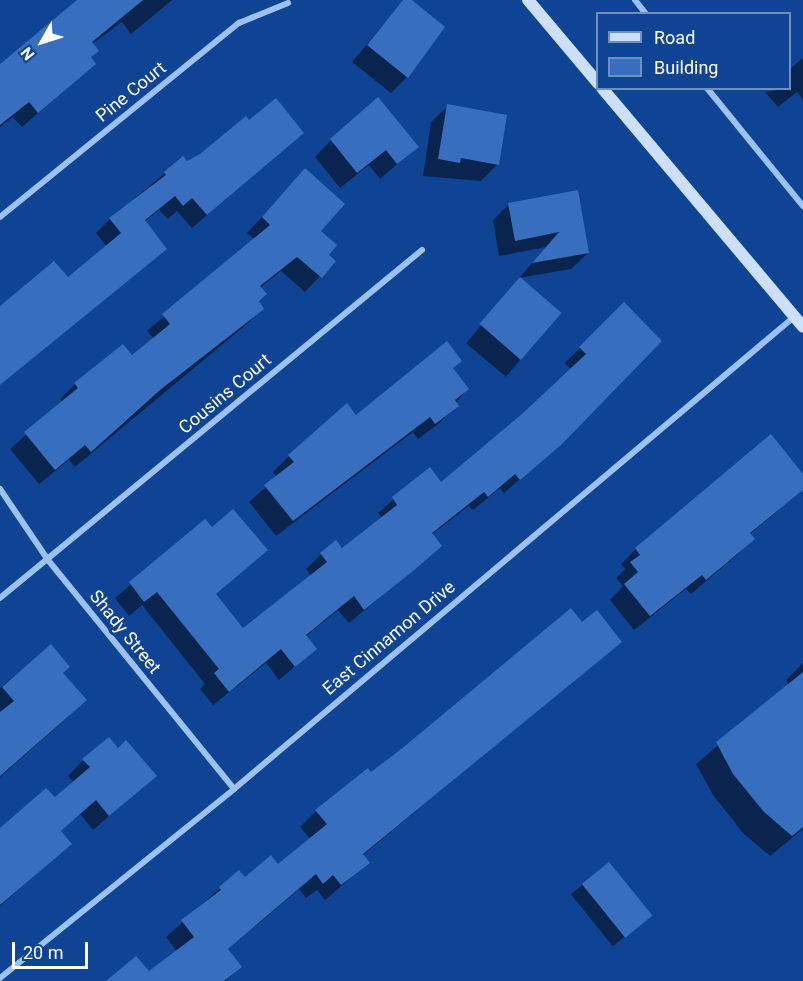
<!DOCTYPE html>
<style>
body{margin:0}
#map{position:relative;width:803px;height:981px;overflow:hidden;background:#0f4494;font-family:Roboto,sans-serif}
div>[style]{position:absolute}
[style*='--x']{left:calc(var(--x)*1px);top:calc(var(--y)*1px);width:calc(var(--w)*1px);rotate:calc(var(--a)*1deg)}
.shadow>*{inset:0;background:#0007;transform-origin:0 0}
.building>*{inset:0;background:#376ebd;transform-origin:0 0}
.minor>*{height:6px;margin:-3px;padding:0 3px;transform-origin:3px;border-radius:3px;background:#9cc1f4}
.secondary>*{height:12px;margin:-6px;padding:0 6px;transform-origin:6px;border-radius:6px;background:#ccdffd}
span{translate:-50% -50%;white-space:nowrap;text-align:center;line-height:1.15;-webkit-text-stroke:6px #0f4494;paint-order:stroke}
.street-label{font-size:18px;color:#fff}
.legend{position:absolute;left:596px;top:12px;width:195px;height:78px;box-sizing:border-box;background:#0f4494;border:2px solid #6f8fbf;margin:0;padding:8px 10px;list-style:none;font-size:18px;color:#fff}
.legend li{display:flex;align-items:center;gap:12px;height:30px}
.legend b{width:30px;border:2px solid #6f8fbf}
.north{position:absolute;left:12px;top:12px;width:60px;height:60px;-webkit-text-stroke:4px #0f4494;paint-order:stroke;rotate:231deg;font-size:16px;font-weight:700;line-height:24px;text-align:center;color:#fff}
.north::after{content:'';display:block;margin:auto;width:21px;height:27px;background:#fff;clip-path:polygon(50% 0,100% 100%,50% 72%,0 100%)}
.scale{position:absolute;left:12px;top:942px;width:76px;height:27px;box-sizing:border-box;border:3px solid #fff;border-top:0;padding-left:8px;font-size:18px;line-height:21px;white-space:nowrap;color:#fff;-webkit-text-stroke:4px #0f4494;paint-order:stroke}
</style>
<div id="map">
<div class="shadow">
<i style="clip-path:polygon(80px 0,172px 0,131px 34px,122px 22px,92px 44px,89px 58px,94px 64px,22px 127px,13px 117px,0 127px,0 64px)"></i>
<i style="clip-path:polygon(404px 0,409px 0,407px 77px,391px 93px,352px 62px)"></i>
<i style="clip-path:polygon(803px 58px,803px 100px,797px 92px,778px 107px,765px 92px,790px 88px,790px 69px)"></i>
<i style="clip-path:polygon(448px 106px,498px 164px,481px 181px,423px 176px,431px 122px)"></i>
<i style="clip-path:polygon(249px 122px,302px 133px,192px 228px,177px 211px,168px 219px,159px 210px,144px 222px,165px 249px,0 385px,0 308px,67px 279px,107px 247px,96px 233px,110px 219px,183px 158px,187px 163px)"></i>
<i style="clip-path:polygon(331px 140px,417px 147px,380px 179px,369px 165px,340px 188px,315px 157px)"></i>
<i style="clip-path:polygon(305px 170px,327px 255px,334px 261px,305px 292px,281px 271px,260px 288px,257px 302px,262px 308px,247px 324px,75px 467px,69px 460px,39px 484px,10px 449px,62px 403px,60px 399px,75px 384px,131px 357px,154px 339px,147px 331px,255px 240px,247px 233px)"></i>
<i style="clip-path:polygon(576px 192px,588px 253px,571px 269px,519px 278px,546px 247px,499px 256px,493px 220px,509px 204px)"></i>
<i style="left:520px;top:279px;width:52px;height:84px;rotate:40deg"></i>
<i style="clip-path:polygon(624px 304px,560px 444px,504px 493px,500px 488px,473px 510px,469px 506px,431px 535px,425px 560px,349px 623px,338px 610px,305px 637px,315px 649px,279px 680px,266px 663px,213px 705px,200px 689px,205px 684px,142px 605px,129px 616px,115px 598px,205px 521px,212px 529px,266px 550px,215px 595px,243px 630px,311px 576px,306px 569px,321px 554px,336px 542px,342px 550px,382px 518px,378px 513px,429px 469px,441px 484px,523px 415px,572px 370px,565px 363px)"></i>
<i style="clip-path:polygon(452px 369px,467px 389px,441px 422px,418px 439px,413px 432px,276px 536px,249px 502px,277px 477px,273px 472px,289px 456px)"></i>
<i style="clip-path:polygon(803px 476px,803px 490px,750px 534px,753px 539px,738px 554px,691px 594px,686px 589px,634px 630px,610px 600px,623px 586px,616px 578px,625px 569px,621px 564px,636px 549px)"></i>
<i style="clip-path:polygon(582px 624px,620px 641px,362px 856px,368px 863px,325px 900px,317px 890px,306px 898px,299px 889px,227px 950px,240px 967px,226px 981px,110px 981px,149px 974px,177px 952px,166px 937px,220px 888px,278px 866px,310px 839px,300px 827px,316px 811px)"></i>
<i style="clip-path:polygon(50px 646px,62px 673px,69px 716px,0 777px,0 688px)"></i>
<i style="clip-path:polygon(803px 663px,803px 829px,770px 856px,743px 833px,713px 795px,696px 764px,789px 685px,786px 680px)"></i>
<i style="clip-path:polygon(118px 750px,155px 776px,93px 830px,80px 814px,60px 832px,70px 844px,0 906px,0 830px,54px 799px,74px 783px,68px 776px,83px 760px)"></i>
<i style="left:608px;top:864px;width:67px;height:48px;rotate:51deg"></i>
</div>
<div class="building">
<i style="clip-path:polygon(77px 0,143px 0,92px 42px,99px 51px,91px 57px,96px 64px,38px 113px,29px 102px,0 125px,0 64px)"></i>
<i style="clip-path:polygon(403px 0,412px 0,445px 27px,408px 78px,367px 45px)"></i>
<i style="clip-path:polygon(378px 97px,419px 147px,397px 164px,386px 150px,357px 173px,330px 139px)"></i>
<i style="clip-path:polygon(276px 98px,304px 133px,207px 215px,192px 198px,183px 206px,175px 196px,145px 220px,167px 249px,0 385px,0 306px,54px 261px,68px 277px,121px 233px,109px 218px,166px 175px,164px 172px,183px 156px,187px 161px,200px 154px,246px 116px,249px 120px)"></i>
<i style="clip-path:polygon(447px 104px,507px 115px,499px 165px,461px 158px,460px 163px,438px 159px)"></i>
<i style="clip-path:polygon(305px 168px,345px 204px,321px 231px,337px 245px,329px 255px,336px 261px,322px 278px,297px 257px,260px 286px,267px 294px,259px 301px,264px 309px,160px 390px,91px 452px,85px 445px,55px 470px,24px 432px,78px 388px,74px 383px,123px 344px,132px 355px,170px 324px,162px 314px,270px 225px,262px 217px)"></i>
<i style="clip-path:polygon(578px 190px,589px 253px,532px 263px,559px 232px,515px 241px,508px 203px)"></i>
<i style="left:520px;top:277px;width:55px;height:62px;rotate:41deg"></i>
<i style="clip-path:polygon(624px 302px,662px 341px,561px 445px,520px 480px,515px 474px,488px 497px,484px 492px,432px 533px,442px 546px,413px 571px,364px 610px,354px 596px,306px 635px,317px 649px,295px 667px,281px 649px,229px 692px,214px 673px,219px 669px,157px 592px,144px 602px,129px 582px,205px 519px,212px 527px,233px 509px,268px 550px,216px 594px,243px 628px,327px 562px,320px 553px,336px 540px,342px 548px,397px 505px,392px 497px,430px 467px,441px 482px,522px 414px,586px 354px,579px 347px)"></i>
<i style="clip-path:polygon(447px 341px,462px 361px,453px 368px,469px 389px,455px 400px,459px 406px,435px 424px,430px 417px,293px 521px,264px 485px,294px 462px,288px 455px,347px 403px,356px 415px)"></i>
<i style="clip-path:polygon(771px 434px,803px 474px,803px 490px,750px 533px,755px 539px,706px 580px,702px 575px,650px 616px,624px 584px,638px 572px,630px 562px,640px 555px,635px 548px)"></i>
<i style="clip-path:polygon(571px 608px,582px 622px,597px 610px,622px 642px,363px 854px,370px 863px,341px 885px,333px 875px,323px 884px,316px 874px,228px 949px,242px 967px,224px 981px,106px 981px,136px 956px,149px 971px,194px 937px,181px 920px,221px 890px,219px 887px,239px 870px,245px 877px,271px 855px,278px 864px,327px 824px,315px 810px,368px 768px,371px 772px,400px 750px)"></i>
<i style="clip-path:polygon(51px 644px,70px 667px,63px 673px,87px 700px,0 776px,0 712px,14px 701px,2px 687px)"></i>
<i style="clip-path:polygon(803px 672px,803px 827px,792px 836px,764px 812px,733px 774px,716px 742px)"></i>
<i style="clip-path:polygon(109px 737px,118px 748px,126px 740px,157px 776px,109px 816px,96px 800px,61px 831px,72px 844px,0 905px,0 828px,46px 788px,55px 797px,90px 767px,82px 759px)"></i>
<i style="left:609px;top:862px;width:69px;height:35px;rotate:51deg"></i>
</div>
<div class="minor">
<i style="--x:635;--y:0;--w:18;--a:52"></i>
<i style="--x:707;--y:88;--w:152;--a:50.9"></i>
<i style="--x:0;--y:217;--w:308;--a:-39.1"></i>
<i style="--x:239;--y:23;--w:53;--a:-22.2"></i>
<i style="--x:0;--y:489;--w:86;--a:55.9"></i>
<i style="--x:48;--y:560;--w:295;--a:50.9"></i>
<i style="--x:0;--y:598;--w:547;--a:-39.51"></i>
<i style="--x:0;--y:978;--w:301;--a:-38.9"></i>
<i style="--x:234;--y:789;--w:732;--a:-40.13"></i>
</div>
<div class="secondary">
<i style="--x:528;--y:0;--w:109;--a:49.9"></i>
<i style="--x:602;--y:88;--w:312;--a:49.9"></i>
</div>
<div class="street-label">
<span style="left:131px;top:92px;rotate:-39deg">Pine Court</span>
<span style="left:225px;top:394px;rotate:-40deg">Cousins Court</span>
<span style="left:125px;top:632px;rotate:51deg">Shady Street</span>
<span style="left:389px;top:638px;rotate:-40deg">East Cinnamon Drive</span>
</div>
<ul class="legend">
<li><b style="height:8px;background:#ccdffd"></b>Road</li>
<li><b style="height:16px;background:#376ebd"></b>Building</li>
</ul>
<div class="north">N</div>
<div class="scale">20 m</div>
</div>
